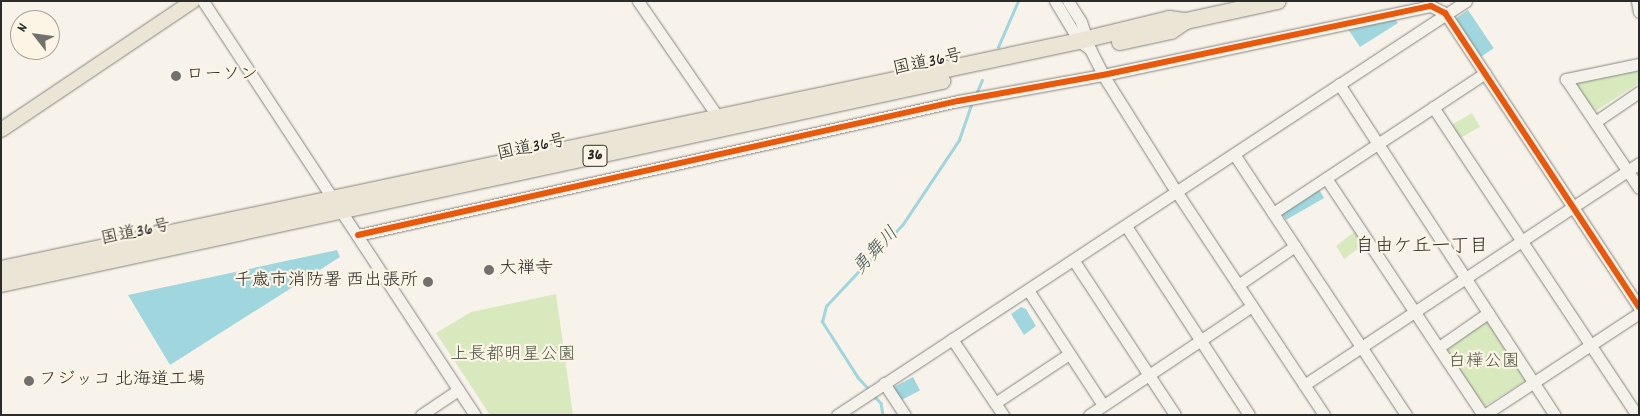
<!DOCTYPE html>
<meta charset="utf-8">
<style>
body{margin:0}
#map{position:relative;width:1640px;height:416px;overflow:hidden;background:#f7f3ea;font-family:Dekko,"Klee One",sans-serif}
div>[style]{position:absolute}
[style*='--x']{left:calc(var(--x)*1px);top:calc(var(--y)*1px);width:calc(var(--w)*1px);rotate:calc(var(--a)*1deg)}
.green>*{inset:0;background:#d8e9be;transform-origin:0 0}
.water>*{inset:0;background:#a0d6dd;transform-origin:0 0}
.stream>*{height:2.5px;margin:-1.25px;padding:0 1.25px;transform-origin:1.25px;border-radius:1.25px;background:#a0d6dd}
.roads{filter:drop-shadow(0 0 1px #878581) drop-shadow(0 0 1px #878581)}
.minor>*{height:11px;margin:-5.5px;padding:0 5.5px;transform-origin:5.5px;border-radius:5.5px;background:#f5f2ec}
.major>*{height:14px;margin:-7px;padding:0 7px;transform-origin:7px;border-radius:7px;background:#eae5d5}
.highway>*{height:16px;margin:-8px;padding:0 8px;transform-origin:8px;border-radius:8px;background:#eae5d5}
.cycleway>*{height:6px;margin:-3px;padding:0 3px;transform-origin:3px;border-radius:3px;background:#e8590c}
.dots>*{width:14px;height:14px;translate:-50% -50%;box-sizing:border-box;border:2px solid #fcf5e5;border-radius:50%}
span{translate:-50% -50%;white-space:nowrap;text-align:center;line-height:1.15;-webkit-text-stroke:4.5px #fcf5e5;paint-order:stroke}
.shield-label span{padding:1px 4px;background:#fcf5e5;border:1px solid;border-radius:4px;-webkit-text-stroke-width:0}
.shield-label{font-size:16px;color:#2b2b2b;font-weight:700}
.street-label{font-size:18px;color:#2b2b2b}
.poi-label{font-size:18px;color:#2b2b2b}
.left{translate:0 -50%;text-align:left}
.right{translate:-100% -50%;text-align:right}
.park-label{font-size:18px;color:#505847}
.neighbourhood-label{font-size:19px;color:#2b2b2b}
.water-label{font-size:19px;color:#435a5f;font-style:italic}
.frame{position:absolute;inset:0;border:2px solid #2b2b2b;pointer-events:none}
.north{position:absolute;left:10px;top:10px;width:50px;height:50px;box-sizing:border-box;background:#fcf5e5;border:1px solid #a8a49b;border-radius:50%;rotate:300deg;font-size:14px;font-weight:700;line-height:20px;text-align:center;color:#2b2b2b}
.north::after{content:'';display:block;margin:auto;width:18px;height:22px;background:#72716e;clip-path:polygon(50% 0,100% 100%,50% 72%,0 100%)}
</style>
<div id="map">
<div class="green">
<i style="clip-path:polygon(1639px 68px,1639px 83px,1594px 112px,1577px 85px,1578px 82px)"></i>
<i style="left:1472px;top:113px;width:16px;height:23px;rotate:60deg"></i>
<i style="clip-path:polygon(1357px 230px,1365px 244px,1344px 259px,1336px 246px)"></i>
<i style="clip-path:polygon(556px 294px,573px 415px,490px 415px,436px 333px,471px 312px)"></i>
<i style="left:1488px;top:319px;width:72px;height:53px;rotate:58deg"></i>
</div>
<div class="water">
<i style="left:1468px;top:10px;width:46px;height:15px;rotate:56deg"></i>
<i style="clip-path:polygon(1394px 18px,1398px 23px,1360px 47px,1348px 29px)"></i>
<i style="left:1317px;top:186px;width:14px;height:44px;rotate:60deg"></i>
<i style="clip-path:polygon(337px 250px,340px 257px,170px 365px,128px 295px)"></i>
<i style="clip-path:polygon(1021px 307px,1026px 309px,1036px 326px,1024px 335px,1011px 314px)"></i>
<i style="left:913px;top:377px;width:15px;height:22px;rotate:62deg"></i>
</div>
<div class="stream">
<i style="--x:998;--y:47;--w:50;--a:-66.5"></i>
<i style="--x:976;--y:94;--w:15;--a:-67"></i>
<i style="--x:870;--y:391;--w:18;--a:-133"></i>
<i style="--x:858;--y:378;--w:67;--a:-122.7"></i>
<i style="--x:822;--y:322;--w:16;--a:-76"></i>
<i style="--x:826;--y:306;--w:112;--a:-46.8"></i>
<i style="--x:903;--y:224;--w:101;--a:-56.3"></i>
<i style="--x:959;--y:140;--w:40;--a:-71.1"></i>
<i style="--x:873;--y:395;--w:11;--a:45"></i>
<i style="--x:881;--y:403;--w:12;--a:81"></i>
</div>
<div class="roads">
<div class="minor">
<i style="--x:203;--y:1;--w:495;--a:56.7"></i>
<i style="--x:638;--y:1;--w:141;--a:55.4"></i>
<i style="--x:718;--y:117;--w:5;--a:90"></i>
<i style="--x:1055;--y:1;--w:47;--a:59"></i>
<i style="--x:1079;--y:41;--w:14;--a:36"></i>
<i style="--x:1090;--y:49;--w:29;--a:63"></i>
<i style="--x:1103;--y:75;--w:126;--a:57.9"></i>
<i style="--x:1170;--y:182;--w:279;--a:56.5"></i>
<i style="--x:1068;--y:1;--w:25;--a:58"></i>
<i style="--x:1081;--y:22;--w:24;--a:71"></i>
<i style="--x:1637;--y:1;--w:11;--a:80"></i>
<i style="--x:1639;--y:64;--w:75;--a:168.4"></i>
<i style="--x:1566;--y:79;--w:131;--a:56.2"></i>
<i style="--x:1339;--y:84;--w:395;--a:56.9"></i>
<i style="--x:1433;--y:107;--w:369;--a:56.5"></i>
<i style="--x:1595;--y:122;--w:53;--a:-34.3"></i>
<i style="--x:1234;--y:154;--w:313;--a:56.6"></i>
<i style="--x:1326;--y:178;--w:284;--a:56.5"></i>
<i style="--x:1273;--y:213;--w:254;--a:-33.4"></i>
<i style="--x:1126;--y:226;--w:225;--a:56.9"></i>
<i style="--x:358;--y:235;--w:615;--a:-12.59"></i>
<i style="--x:958;--y:101;--w:147;--a:-10.2"></i>
<i style="--x:1103;--y:75;--w:335;--a:-11.9"></i>
<i style="--x:1431;--y:6;--w:16;--a:27"></i>
<i style="--x:1445;--y:13;--w:352;--a:56.6"></i>
<i style="--x:1074;--y:261;--w:184;--a:56.7"></i>
<i style="--x:1238;--y:285;--w:69;--a:-34.4"></i>
<i style="--x:1028;--y:290;--w:137;--a:56.9"></i>
<i style="--x:952;--y:339;--w:92;--a:56.1"></i>
<i style="--x:1439;--y:347;--w:60;--a:-34.8"></i>
<i style="--x:884;--y:383;--w:38;--a:57"></i>
<i style="--x:1304;--y:385;--w:402;--a:-33.5"></i>
<i style="--x:995;--y:403;--w:89;--a:-33.5"></i>
<i style="--x:421;--y:415;--w:45;--a:-34"></i>
<i style="--x:837;--y:415;--w:753;--a:-33.35"></i>
<i style="--x:1089;--y:415;--w:196;--a:-33.8"></i>
<i style="--x:1484;--y:415;--w:186;--a:-33.3"></i>
</div>
<div class="major">
<i style="--x:1;--y:130;--w:231;--a:-33.9"></i>
</div>
<div class="highway">
<i style="--x:1120;--y:42;--w:52;--a:-12.2"></i>
<i style="--x:1171;--y:31;--w:18;--a:-34"></i>
<i style="--x:1;--y:269;--w:1102;--a:-11.94"></i>
<i style="--x:1079;--y:41;--w:93;--a:-13.7"></i>
<i style="--x:1169;--y:19;--w:17;--a:7"></i>
<i style="--x:1186;--y:21;--w:94;--a:-12.3"></i>
<i style="--x:1;--y:284;--w:963;--a:-12.17"></i>
</div>
</div>
<div class="cycleway">
<i style="--x:358;--y:235;--w:615;--a:-12.59"></i>
<i style="--x:958;--y:101;--w:147;--a:-10.2"></i>
<i style="--x:1103;--y:75;--w:335;--a:-11.9"></i>
<i style="--x:1431;--y:6;--w:16;--a:27"></i>
<i style="--x:1445;--y:13;--w:352;--a:56.6"></i>
</div>
<div class="dots">
<i style="left:176px;top:76px;background:#72716e"></i>
<i style="left:489px;top:270px;background:#72716e"></i>
<i style="left:428px;top:282px;background:#72716e"></i>
<i style="left:29px;top:381px;background:#72716e"></i>
</div>
<div class="shield-label">
<span style="left:595px;top:156px">36</span>
</div>
<div class="street-label">
<span style="left:928px;top:64px;rotate:-12deg">国道36号</span>
<span style="left:532px;top:149px;rotate:-12deg">国道36号</span>
<span style="left:136px;top:234px;rotate:-12deg">国道36号</span>
</div>
<div class="poi-label">
<span class="left" style="left:186px;top:76px">ローソン</span>
<span class="left" style="left:499px;top:270px">大禅寺</span>
<span class="right" style="left:418px;top:282px">千歳市消防署 西出張所</span>
<span class="left" style="left:39px;top:381px">フジッコ 北海道工場</span>
</div>
<div class="park-label">
<span style="left:513px;top:356px">上長都明星公園</span>
<span style="left:1484px;top:363px">白樺公園</span>
</div>
<div class="neighbourhood-label">
<span style="left:1422px;top:248px">自由ケ丘一丁目</span>
</div>
<div class="water-label">
<span style="left:877px;top:252px;rotate:-47deg">勇舞川</span>
</div>
<div class="frame"></div>
<div class="north">N</div>
</div>
